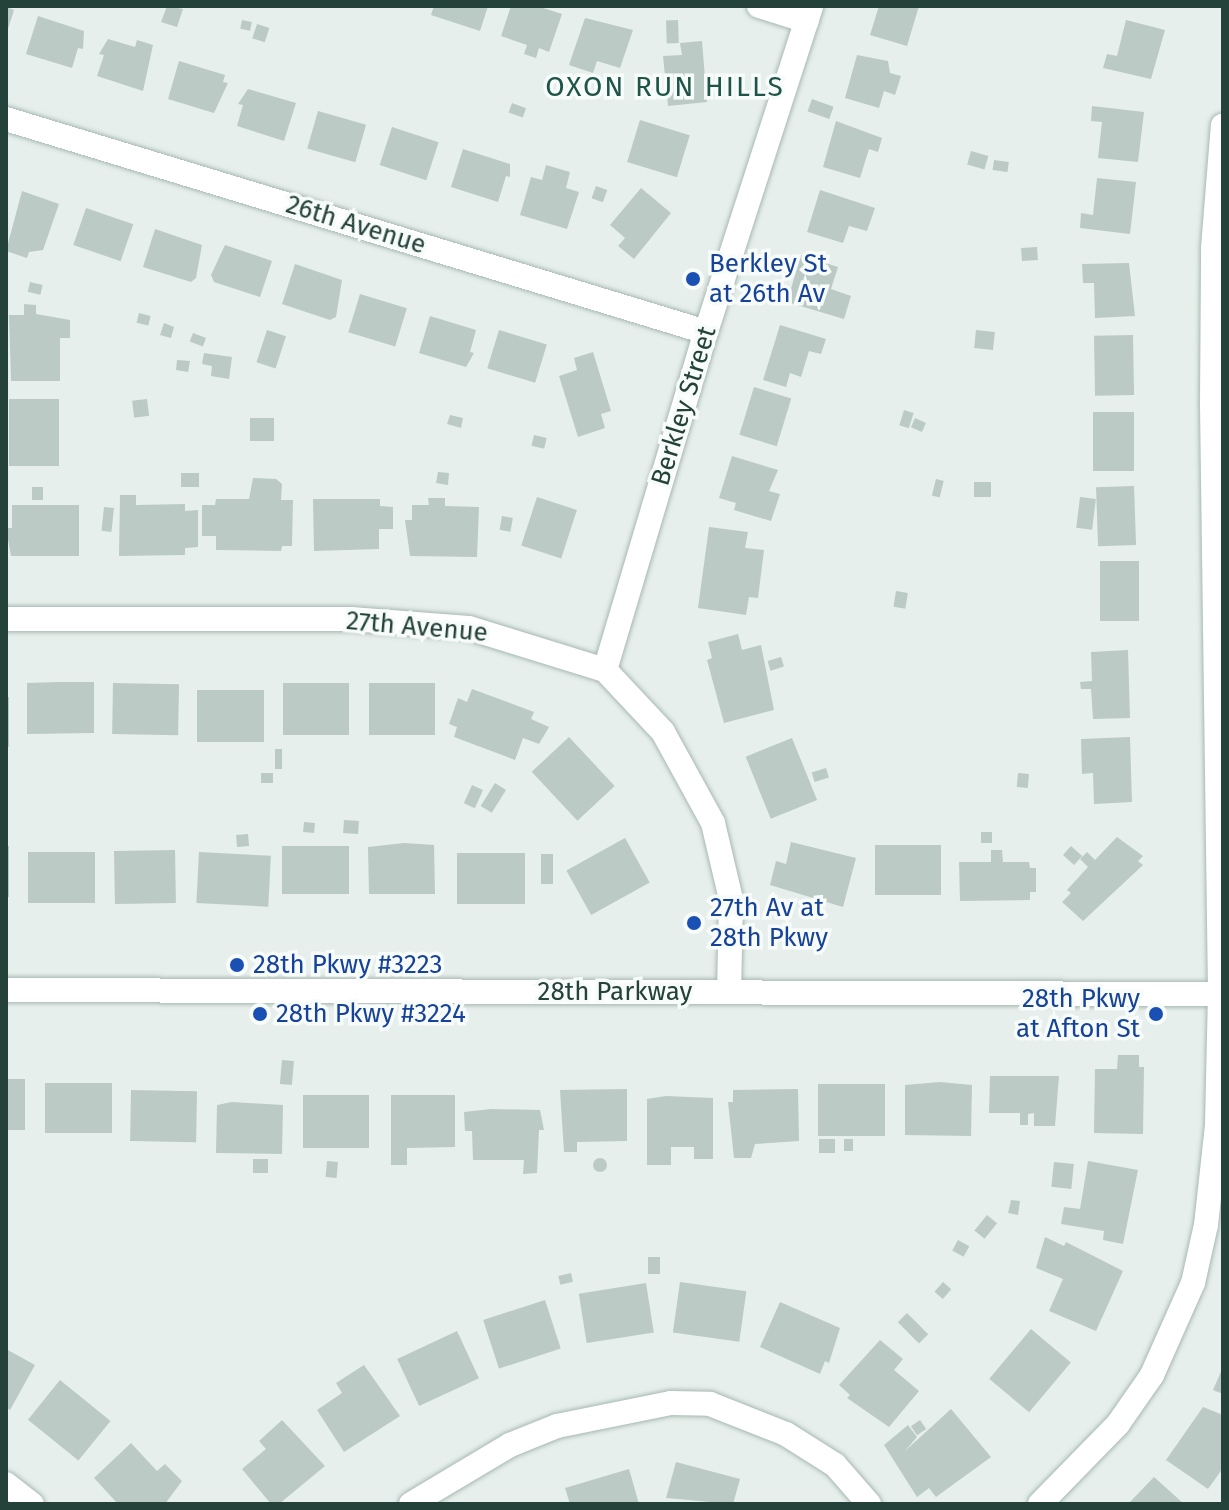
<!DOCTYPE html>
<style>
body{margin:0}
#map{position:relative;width:1229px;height:1510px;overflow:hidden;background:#e6efeb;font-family:"Fira Sans",sans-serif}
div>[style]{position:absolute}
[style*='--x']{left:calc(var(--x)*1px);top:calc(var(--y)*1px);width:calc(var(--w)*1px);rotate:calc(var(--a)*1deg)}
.building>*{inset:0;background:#bbcac4;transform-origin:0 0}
.round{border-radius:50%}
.roads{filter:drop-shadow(0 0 2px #a8b8b2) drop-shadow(0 0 2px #a8b8b2)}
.minor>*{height:24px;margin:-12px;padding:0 12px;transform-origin:12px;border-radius:12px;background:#fff}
.dots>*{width:22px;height:22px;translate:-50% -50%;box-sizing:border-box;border:4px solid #f7fbf9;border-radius:50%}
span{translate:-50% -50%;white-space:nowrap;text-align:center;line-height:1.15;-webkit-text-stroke:7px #f7fbf9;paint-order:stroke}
.street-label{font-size:26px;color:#24423a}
.transit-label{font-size:26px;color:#164399}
.left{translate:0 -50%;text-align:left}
.right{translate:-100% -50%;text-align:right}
.neighbourhood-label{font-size:28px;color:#1f5548;letter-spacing:2px}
.frame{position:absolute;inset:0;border:8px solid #24423a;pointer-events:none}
</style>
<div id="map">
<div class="building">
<i style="clip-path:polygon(167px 6px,183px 9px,177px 27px,161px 22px)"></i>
<i style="clip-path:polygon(434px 6px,488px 6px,480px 31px,431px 15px)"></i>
<i style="clip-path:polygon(511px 6px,537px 6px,562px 14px,549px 52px,539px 48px,536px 58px,524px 54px,527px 45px,501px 36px)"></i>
<i style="clip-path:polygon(879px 6px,919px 6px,907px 46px,870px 35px)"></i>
<i style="clip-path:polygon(6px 7px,14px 10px,7px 32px,6px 32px)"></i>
<i style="clip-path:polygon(38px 16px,84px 31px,83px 49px,78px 48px,72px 68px,26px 54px)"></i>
<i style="clip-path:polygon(585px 18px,633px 30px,620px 68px,597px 61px,593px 73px,569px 65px)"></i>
<i style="left:242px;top:20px;width:10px;height:9px;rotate:11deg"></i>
<i style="left:678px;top:20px;width:23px;height:12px;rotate:88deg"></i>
<i style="clip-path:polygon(1126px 20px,1165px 30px,1151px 79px,1103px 68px,1107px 54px,1117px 56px)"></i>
<i style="left:257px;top:24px;width:13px;height:15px;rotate:18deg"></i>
<i style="clip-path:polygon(108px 39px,135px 47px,137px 40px,153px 45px,143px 91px,97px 76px,104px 55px,99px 54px)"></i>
<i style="clip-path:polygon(702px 41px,707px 102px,668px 106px,663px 56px,682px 55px,680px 43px)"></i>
<i style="clip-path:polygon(857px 55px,888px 61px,890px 73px,901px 76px,895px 95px,884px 91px,879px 108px,845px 98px)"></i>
<i style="clip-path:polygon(179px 61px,225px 75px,223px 82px,228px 83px,214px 113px,168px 99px)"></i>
<i style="clip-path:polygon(248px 89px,296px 103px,284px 141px,237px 126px,243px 105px,238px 104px)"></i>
<i style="left:812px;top:99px;width:23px;height:13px;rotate:20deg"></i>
<i style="left:512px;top:103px;width:15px;height:10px;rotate:20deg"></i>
<i style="clip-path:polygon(1092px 106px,1144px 112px,1138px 162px,1098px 158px,1102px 122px,1091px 121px)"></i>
<i style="left:318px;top:111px;width:50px;height:39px;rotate:16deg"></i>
<i style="left:640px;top:120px;width:52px;height:44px;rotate:17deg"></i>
<i style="clip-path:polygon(836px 121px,882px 138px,878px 152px,869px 149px,860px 178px,823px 167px)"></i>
<i style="left:392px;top:127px;width:49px;height:40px;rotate:18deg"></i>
<i style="clip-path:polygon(463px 149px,510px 164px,510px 177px,506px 176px,498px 202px,451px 187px)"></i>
<i style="left:971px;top:151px;width:18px;height:14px;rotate:16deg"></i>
<i style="left:994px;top:160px;width:15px;height:10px;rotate:8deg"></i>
<i style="clip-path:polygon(546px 165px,570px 172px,566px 188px,579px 192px,567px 229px,520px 215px,531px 177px,542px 180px)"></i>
<i style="clip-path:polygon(1097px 178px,1136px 182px,1130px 234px,1080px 228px,1081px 213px,1093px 215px)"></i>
<i style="left:596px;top:186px;width:12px;height:13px;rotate:20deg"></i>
<i style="clip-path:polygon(641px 188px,671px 213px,634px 259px,618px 246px,625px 238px,610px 225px)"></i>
<i style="clip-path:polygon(820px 190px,875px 208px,867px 231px,849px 226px,843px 243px,807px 232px)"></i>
<i style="clip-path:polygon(22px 191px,59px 204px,43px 250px,29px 252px,27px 258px,6px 251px)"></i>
<i style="left:86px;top:208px;width:50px;height:39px;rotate:19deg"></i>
<i style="clip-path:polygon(155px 229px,202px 245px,196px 278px,191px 282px,143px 267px)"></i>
<i style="clip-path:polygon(225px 245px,272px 261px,260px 297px,214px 282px,211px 275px)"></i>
<i style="left:1037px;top:247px;width:13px;height:16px;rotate:86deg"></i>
<i style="clip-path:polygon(801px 255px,838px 267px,831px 289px,851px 296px,844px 319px,787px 302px)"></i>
<i style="clip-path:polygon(1129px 263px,1135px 316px,1095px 318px,1094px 283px,1083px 283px,1082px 264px)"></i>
<i style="clip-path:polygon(295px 264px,342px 280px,336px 317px,330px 320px,282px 304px)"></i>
<i style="left:30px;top:282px;width:13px;height:10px;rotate:13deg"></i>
<i style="left:360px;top:294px;width:49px;height:40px;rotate:17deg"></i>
<i style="clip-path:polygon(24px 304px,36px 305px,36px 314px,70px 320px,70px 338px,60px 338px,60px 381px,11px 381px,9px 315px,24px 315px)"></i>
<i style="left:139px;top:313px;width:12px;height:10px;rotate:14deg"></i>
<i style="clip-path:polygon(430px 316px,476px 330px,470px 352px,474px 353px,466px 367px,419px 353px)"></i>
<i style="clip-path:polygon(164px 323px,174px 327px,171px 338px,160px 335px)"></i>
<i style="clip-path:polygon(780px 325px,826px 339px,821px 354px,809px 351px,801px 377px,790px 373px,786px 387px,763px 380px)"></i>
<i style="left:267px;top:330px;width:20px;height:34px;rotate:18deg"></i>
<i style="left:499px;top:330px;width:50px;height:40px;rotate:17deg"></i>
<i style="left:976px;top:330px;width:19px;height:18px;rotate:6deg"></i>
<i style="left:193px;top:333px;width:14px;height:9px;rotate:21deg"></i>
<i style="left:1133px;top:335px;width:60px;height:39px;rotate:89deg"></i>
<i style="clip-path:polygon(593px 352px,611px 411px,601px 414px,605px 428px,578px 437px,559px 376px,577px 370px,574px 358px)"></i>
<i style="clip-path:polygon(204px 353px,232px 357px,229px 379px,211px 376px,212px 366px,202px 364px)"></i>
<i style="clip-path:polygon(177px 360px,190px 361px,188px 372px,176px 370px)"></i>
<i style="left:754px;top:387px;width:39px;height:50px;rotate:17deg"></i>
<i style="left:9px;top:399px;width:50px;height:67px"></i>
<i style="left:147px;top:399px;width:17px;height:15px;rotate:83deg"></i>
<i style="left:904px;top:410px;width:10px;height:16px;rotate:17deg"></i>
<i style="left:1093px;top:412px;width:41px;height:59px"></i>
<i style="clip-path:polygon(450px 415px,463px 418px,461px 428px,447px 424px)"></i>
<i style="left:274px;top:418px;width:23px;height:24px;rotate:90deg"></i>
<i style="left:915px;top:418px;width:12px;height:10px;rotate:24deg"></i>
<i style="left:534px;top:435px;width:13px;height:11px;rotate:13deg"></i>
<i style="clip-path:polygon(732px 456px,778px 470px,769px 491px,780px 494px,771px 521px,734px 510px,736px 503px,719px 498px)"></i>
<i style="clip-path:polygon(438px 472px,449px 473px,448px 485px,436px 483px)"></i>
<i style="left:181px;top:473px;width:18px;height:14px"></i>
<i style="clip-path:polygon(253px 478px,276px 479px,282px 484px,281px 500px,293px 500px,292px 546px,282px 546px,281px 551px,216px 550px,216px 536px,202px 536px,202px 505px,215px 505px,216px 499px,249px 499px)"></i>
<i style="left:936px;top:479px;width:8px;height:17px;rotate:14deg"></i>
<i style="left:974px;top:482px;width:17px;height:15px"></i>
<i style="left:1134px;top:486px;width:59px;height:38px;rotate:88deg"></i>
<i style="left:32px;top:487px;width:11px;height:13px"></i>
<i style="clip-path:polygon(120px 495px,136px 495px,136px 505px,185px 504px,185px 511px,198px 510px,198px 547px,185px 548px,185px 555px,119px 556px)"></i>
<i style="left:537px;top:497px;width:42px;height:51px;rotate:18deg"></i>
<i style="left:1080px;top:497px;width:16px;height:31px;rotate:7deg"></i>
<i style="clip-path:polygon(428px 498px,445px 498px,445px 506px,479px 507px,477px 557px,410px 556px,405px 520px,412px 520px,412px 505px,429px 505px)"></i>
<i style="clip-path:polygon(313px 499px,380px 499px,380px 506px,393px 507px,393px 529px,379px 529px,379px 549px,314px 551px)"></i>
<i style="clip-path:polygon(12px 505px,79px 505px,79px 556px,11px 556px,6px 528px,12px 528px)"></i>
<i style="left:104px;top:507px;width:10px;height:24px;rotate:6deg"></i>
<i style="left:502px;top:516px;width:11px;height:14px;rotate:10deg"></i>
<i style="clip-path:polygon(709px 527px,748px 532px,745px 548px,764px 550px,758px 598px,749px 597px,746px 615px,698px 608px)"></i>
<i style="left:1100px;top:561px;width:39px;height:60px"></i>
<i style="left:896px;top:591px;width:12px;height:16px;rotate:9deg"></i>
<i style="clip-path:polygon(738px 634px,742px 650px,761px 645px,774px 710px,724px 723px,707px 660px,712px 658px,708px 642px)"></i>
<i style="clip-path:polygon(1128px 650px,1130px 718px,1093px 719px,1091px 689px,1081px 689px,1080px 682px,1092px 681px,1091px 652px)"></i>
<i style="left:781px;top:657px;width:10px;height:14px;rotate:73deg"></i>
<i style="clip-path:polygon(60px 682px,94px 682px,94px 733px,27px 734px,27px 683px)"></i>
<i style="left:113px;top:683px;width:66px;height:51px;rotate:1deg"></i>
<i style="left:283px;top:683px;width:66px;height:52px"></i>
<i style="left:369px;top:683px;width:66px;height:52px"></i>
<i style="clip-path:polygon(472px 689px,534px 712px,531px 719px,549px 727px,539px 744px,523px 738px,515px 760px,454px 737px,457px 727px,449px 724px,458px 698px,467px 702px)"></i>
<i style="left:197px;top:690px;width:67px;height:52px"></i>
<i style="left:6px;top:697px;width:3px;height:50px"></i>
<i style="left:569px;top:737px;width:67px;height:51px;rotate:47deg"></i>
<i style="clip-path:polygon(1130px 737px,1132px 802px,1094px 804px,1093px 773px,1082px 774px,1081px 739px)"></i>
<i style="left:792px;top:738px;width:67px;height:50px;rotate:68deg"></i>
<i style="left:275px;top:749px;width:7px;height:20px"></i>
<i style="left:826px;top:768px;width:10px;height:15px;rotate:73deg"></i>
<i style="left:261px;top:773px;width:12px;height:10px"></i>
<i style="left:1018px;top:773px;width:11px;height:14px;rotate:5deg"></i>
<i style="left:495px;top:783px;width:13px;height:27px;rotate:32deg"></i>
<i style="left:472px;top:785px;width:12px;height:20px;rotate:24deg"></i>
<i style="left:344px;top:820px;width:15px;height:13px;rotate:4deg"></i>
<i style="left:304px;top:822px;width:11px;height:10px;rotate:5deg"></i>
<i style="left:981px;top:832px;width:11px;height:11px"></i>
<i style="left:248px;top:834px;width:12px;height:12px;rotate:85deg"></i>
<i style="clip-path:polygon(1117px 837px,1143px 856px,1138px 861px,1143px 865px,1083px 921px,1062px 902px,1071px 893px,1067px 890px,1088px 867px,1080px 859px,1087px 852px,1095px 860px)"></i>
<i style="left:625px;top:838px;width:51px;height:67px;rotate:61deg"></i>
<i style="clip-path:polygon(791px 842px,856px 858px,843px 907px,770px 885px,776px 861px,786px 864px)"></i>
<i style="clip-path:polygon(404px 843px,434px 845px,435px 894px,369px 894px,368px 847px)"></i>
<i style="left:875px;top:845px;width:66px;height:50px"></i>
<i style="left:6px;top:846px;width:3px;height:51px"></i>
<i style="left:282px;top:846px;width:67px;height:48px"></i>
<i style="left:1071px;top:846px;width:15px;height:12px;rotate:42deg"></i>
<i style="left:175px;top:850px;width:53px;height:61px;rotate:89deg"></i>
<i style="clip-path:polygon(991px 850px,1002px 850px,1003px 862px,1029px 862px,1030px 868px,1036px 868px,1036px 892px,1030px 892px,1030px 900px,960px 901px,959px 862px,991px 862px)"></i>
<i style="left:95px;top:852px;width:51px;height:67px;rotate:90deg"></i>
<i style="left:199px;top:852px;width:72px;height:51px;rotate:3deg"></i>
<i style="left:525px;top:853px;width:51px;height:68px;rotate:90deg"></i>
<i style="left:541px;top:854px;width:12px;height:30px"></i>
<i style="clip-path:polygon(1118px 1055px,1139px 1055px,1139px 1067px,1144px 1067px,1143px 1134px,1094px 1133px,1095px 1069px,1117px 1069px)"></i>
<i style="left:282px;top:1060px;width:12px;height:24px;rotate:5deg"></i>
<i style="clip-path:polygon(990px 1076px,1059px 1076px,1055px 1126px,1034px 1126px,1034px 1113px,1028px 1114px,1028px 1125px,1020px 1125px,1020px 1113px,989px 1113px)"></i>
<i style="left:25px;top:1079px;width:51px;height:19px;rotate:90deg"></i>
<i style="clip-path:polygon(940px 1082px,972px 1085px,971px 1136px,905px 1135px,905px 1085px)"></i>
<i style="left:112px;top:1083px;width:50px;height:67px;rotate:90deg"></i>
<i style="left:885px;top:1084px;width:52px;height:67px;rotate:90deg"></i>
<i style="clip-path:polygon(627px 1089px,627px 1141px,577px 1142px,577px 1152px,564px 1152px,560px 1090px)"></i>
<i style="clip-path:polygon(798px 1089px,799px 1141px,755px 1144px,751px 1158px,734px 1158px,728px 1102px,733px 1102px,733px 1090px)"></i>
<i style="left:131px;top:1090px;width:66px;height:51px;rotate:1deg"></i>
<i style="left:303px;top:1095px;width:66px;height:53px"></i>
<i style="clip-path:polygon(391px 1095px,455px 1095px,455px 1147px,407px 1148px,407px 1165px,391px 1165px)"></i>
<i style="clip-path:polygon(666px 1096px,713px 1098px,713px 1159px,694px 1159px,694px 1147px,671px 1147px,671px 1165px,647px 1165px,647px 1099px)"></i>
<i style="clip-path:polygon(232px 1102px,283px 1105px,282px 1154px,216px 1153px,217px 1105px)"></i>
<i style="clip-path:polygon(491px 1109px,540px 1110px,544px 1130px,539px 1130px,537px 1173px,523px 1174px,524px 1160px,473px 1160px,472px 1131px,465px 1131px,464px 1112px)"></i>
<i style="left:819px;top:1139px;width:16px;height:14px"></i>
<i style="left:844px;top:1139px;width:9px;height:12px"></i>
<i class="round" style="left:593px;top:1158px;width:14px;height:14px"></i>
<i style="left:253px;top:1159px;width:15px;height:14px"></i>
<i style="left:327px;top:1161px;width:11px;height:16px;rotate:5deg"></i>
<i style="clip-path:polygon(1088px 1161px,1138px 1170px,1123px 1244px,1103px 1240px,1104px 1231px,1061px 1224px,1064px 1207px,1080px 1209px)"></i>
<i style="left:1054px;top:1162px;width:20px;height:25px;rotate:6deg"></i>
<i style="clip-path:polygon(1011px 1200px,1020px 1201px,1018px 1215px,1008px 1213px)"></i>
<i style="left:987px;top:1215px;width:13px;height:20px;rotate:39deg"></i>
<i style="clip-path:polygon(1045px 1237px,1064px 1246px,1066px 1242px,1123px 1271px,1096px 1331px,1049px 1311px,1063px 1279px,1036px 1268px)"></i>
<i style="left:958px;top:1240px;width:13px;height:12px;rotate:29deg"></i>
<i style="left:660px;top:1257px;width:17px;height:12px;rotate:90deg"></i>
<i style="left:571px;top:1273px;width:9px;height:13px;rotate:77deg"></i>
<i style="left:680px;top:1282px;width:67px;height:51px;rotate:8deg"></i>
<i style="left:943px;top:1282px;width:11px;height:13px;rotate:41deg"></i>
<i style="left:646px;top:1283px;width:50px;height:68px;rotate:81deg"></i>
<i style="left:545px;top:1300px;width:51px;height:65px;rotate:72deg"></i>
<i style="clip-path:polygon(780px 1302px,840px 1328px,829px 1363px,825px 1361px,820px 1374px,760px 1347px)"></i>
<i style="left:907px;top:1313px;width:30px;height:13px;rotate:45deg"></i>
<i style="left:1031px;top:1329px;width:52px;height:65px;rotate:40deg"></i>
<i style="left:457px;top:1331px;width:52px;height:66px;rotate:65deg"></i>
<i style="clip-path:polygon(880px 1340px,903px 1359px,894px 1370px,919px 1391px,889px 1427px,847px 1398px,850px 1395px,839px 1385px)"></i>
<i style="clip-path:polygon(6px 1349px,35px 1365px,10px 1410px,6px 1407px)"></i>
<i style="clip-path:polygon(364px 1365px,400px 1416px,344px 1452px,317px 1410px,342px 1393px,336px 1383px)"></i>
<i style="clip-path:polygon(1223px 1367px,1223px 1394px,1213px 1390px)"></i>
<i style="left:60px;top:1380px;width:65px;height:51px;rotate:39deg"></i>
<i style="clip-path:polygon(1203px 1407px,1223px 1415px,1223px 1468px,1208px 1489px,1166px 1460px)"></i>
<i style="clip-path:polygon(951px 1409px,991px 1457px,936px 1497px,929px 1488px,917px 1497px,884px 1445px,908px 1425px,917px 1437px,905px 1451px)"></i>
<i style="clip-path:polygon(282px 1420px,325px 1466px,279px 1504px,271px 1504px,242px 1469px,266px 1449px,259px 1441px)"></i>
<i style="left:920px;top:1420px;width:11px;height:11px;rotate:56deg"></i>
<i style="clip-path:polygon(131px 1443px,157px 1471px,165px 1464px,182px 1481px,165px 1504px,118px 1504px,94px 1478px)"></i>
<i style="clip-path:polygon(676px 1462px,740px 1479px,733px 1504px,666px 1498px)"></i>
<i style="clip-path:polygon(629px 1469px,639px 1504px,570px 1504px,565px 1488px)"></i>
<i style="clip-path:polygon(1154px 1477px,1184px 1504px,1128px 1504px)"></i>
</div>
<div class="roads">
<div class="minor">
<i style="--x:759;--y:6;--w:50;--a:17.4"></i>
<i style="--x:6;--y:119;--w:732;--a:16.92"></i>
<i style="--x:6;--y:619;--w:345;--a:0"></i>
<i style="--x:351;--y:619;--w:118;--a:4.4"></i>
<i style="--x:469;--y:628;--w:142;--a:17.2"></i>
<i style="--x:605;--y:670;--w:85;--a:46.9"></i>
<i style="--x:663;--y:732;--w:104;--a:61.2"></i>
<i style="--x:713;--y:823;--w:78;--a:76.7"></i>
<i style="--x:731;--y:899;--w:93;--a:91.2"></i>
<i style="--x:605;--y:670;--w:353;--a:-73.4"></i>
<i style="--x:706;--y:332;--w:342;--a:-72.1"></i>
<i style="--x:6;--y:990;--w:1217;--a:0.19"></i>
<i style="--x:6;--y:1484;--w:33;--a:38"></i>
<i style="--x:411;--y:1504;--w:115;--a:-30.8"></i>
<i style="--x:510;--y:1445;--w:51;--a:-22"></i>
<i style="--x:557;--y:1426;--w:116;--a:-11.4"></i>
<i style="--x:671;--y:1403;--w:39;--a:1"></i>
<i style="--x:710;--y:1404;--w:82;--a:21.5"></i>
<i style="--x:786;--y:1434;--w:58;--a:32.3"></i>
<i style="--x:835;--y:1465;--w:52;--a:48.9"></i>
<i style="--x:1040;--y:1504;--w:112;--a:-45.7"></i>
<i style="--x:1118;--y:1424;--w:60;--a:-55.2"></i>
<i style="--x:1152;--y:1375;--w:101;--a:-66"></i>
<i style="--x:1193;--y:1283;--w:59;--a:-77.4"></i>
<i style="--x:1206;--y:1225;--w:101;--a:-83.7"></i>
<i style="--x:1217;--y:1125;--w:132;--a:-88.7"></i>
<i style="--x:1220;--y:993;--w:589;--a:-90.78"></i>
<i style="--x:1212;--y:404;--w:156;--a:-89.6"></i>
<i style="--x:1213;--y:248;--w:123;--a:-85.4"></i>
</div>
</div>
<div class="dots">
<i style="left:693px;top:279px;background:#1a4fb4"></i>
<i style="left:694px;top:923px;background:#1a4fb4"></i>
<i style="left:237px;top:965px;background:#1a4fb4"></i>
<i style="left:260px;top:1014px;background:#1a4fb4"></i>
<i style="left:1156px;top:1014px;background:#1a4fb4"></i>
</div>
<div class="street-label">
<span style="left:356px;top:225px;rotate:17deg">26th Avenue</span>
<span style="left:684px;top:406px;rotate:-73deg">Berkley Street</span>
<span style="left:417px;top:627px;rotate:5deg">27th Avenue</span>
<span style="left:615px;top:992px">28th Parkway</span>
</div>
<div class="transit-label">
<span class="left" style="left:709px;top:279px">Berkley St<br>at 26th Av</span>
<span class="left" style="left:710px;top:923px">27th Av at<br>28th Pkwy</span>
<span class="left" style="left:253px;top:965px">28th Pkwy #3223</span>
<span class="right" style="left:1140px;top:1014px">28th Pkwy<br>at Afton St</span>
<span class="left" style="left:276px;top:1014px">28th Pkwy #3224</span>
</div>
<div class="neighbourhood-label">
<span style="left:665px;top:87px">OXON RUN HILLS</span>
</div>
<div class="frame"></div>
</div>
